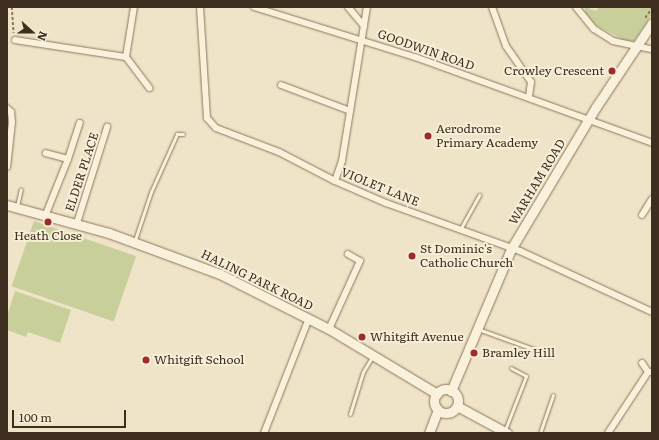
<!DOCTYPE html>
<style>
body{margin:0}
#map{position:relative;width:659px;height:440px;overflow:hidden;background:#f0e4c8;font-family:Literata,serif}
div>[style]{position:absolute}
[style*='--x']{left:calc(var(--x)*1px);top:calc(var(--y)*1px);width:calc(var(--w)*1px);rotate:calc(var(--a)*1deg)}
.green>*{inset:0;background:#c9cf9b;transform-origin:0 0}
.path>*{height:1.5px;margin-top:-0.75px;transform-origin:0;background:repeating-linear-gradient(90deg,#8d765c 0 3px,transparent 0 5px)}
.roads{filter:drop-shadow(0 0 1px #8d765c) drop-shadow(0 0 1px #8d765c)}
.lane>*{height:3px;margin:-1.5px;padding:0 1.5px;transform-origin:1.5px;border-radius:1.5px;background:#faf1dc}
.street>*{height:6px;margin:-3px;padding:0 3px;transform-origin:3px;border-radius:3px;background:#faf1dc}
.secondary>*{height:9px;margin:-4.5px;padding:0 4.5px;transform-origin:4.5px;border-radius:4.5px;background:#faf1dc}
.secondary>.ring{margin:-4.5px;padding:0;box-sizing:content-box;background:none;border:9px solid #faf1dc;border-radius:50%}
.dots>*{width:11px;height:11px;translate:-50% -50%;box-sizing:border-box;border:2px solid #f7eed8;border-radius:50%}
span{translate:-50% -50%;white-space:nowrap;text-align:center;line-height:1.15;-webkit-text-stroke:4px #f7eed8;paint-order:stroke}
.street-label{font-size:12px;color:#3d2e20}
.poi-label{font-size:12px;color:#3d2e20}
.right{translate:-100% -50%;text-align:right}
.left{translate:0 -50%;text-align:left}
.frame{position:absolute;inset:0;border:8px solid #3d2e20;pointer-events:none}
.north{position:absolute;left:12px;top:12px;width:40px;height:40px;-webkit-text-stroke:3px #f7eed8;paint-order:stroke;rotate:111deg;font-size:11px;font-weight:700;line-height:16px;text-align:center;color:#3d2e20}
.north::after{content:'';display:block;margin:auto;width:14px;height:18px;background:#3d2e20;clip-path:polygon(50% 0,100% 100%,50% 72%,0 100%)}
.scale{position:absolute;left:12px;top:410px;width:114px;height:18px;box-sizing:border-box;border:2px solid #3d2e20;border-top:0;padding-left:5px;font-size:12px;line-height:14px;white-space:nowrap;color:#3d2e20;-webkit-text-stroke:3px #f7eed8;paint-order:stroke}
</style>
<div id="map">
<div class="green">
<i style="clip-path:polygon(585px 7px,596px 11px,599px 7px,652px 7px,652px 14px,634px 41px,626px 41px,597px 26px,585px 13px)"></i>
<i style="left:34px;top:221px;width:108px;height:69px;rotate:19deg"></i>
<i style="clip-path:polygon(15px 291px,71px 310px,60px 343px,28px 332px,26px 337px,7px 330px,7px 316px)"></i>
</div>
<div class="path">
<i style="--x:12;--y:7;--w:26;--a:86"></i>
<i style="--x:645;--y:18;--w:12;--a:-55"></i>
</div>
<div class="roads">
<div class="lane">
<i style="--x:17;--y:206;--w:17;--a:-77"></i>
<i style="--x:461;--y:228;--w:38;--a:-61"></i>
<i style="--x:135;--y:240;--w:51;--a:-71.6"></i>
<i style="--x:151;--y:192;--w:64;--a:-65.9"></i>
<i style="--x:177;--y:134;--w:6;--a:0"></i>
<i style="--x:478;--y:329;--w:79;--a:20"></i>
<i style="--x:350;--y:414;--w:44;--a:-72.8"></i>
<i style="--x:363;--y:372;--w:17;--a:-59"></i>
<i style="--x:505;--y:430;--w:58;--a:-68.7"></i>
<i style="--x:526;--y:376;--w:17;--a:-152"></i>
<i style="--x:540;--y:433;--w:40;--a:-71.1"></i>
</div>
<div class="street">
<i style="--x:200;--y:7;--w:111;--a:86.4"></i>
<i style="--x:207;--y:118;--w:13;--a:48"></i>
<i style="--x:216;--y:128;--w:67;--a:20.9"></i>
<i style="--x:279;--y:152;--w:63;--a:27.4"></i>
<i style="--x:335;--y:181;--w:56;--a:23.3"></i>
<i style="--x:386;--y:203;--w:142;--a:19.7"></i>
<i style="--x:520;--y:251;--w:145;--a:24.8"></i>
<i style="--x:254;--y:7;--w:169;--a:17.3"></i>
<i style="--x:415;--y:57;--w:252;--a:19.9"></i>
<i style="--x:348;--y:7;--w:25;--a:50"></i>
<i style="--x:492;--y:7;--w:41;--a:70.3"></i>
<i style="--x:506;--y:46;--w:44;--a:55.2"></i>
<i style="--x:531;--y:82;--w:15;--a:98"></i>
<i style="--x:576;--y:7;--w:28;--a:51"></i>
<i style="--x:594;--y:29;--w:22;--a:32"></i>
<i style="--x:613;--y:41;--w:40;--a:12"></i>
<i style="--x:15;--y:40;--w:112;--a:8.7"></i>
<i style="--x:126;--y:57;--w:51;--a:-80.9"></i>
<i style="--x:126;--y:57;--w:39;--a:53"></i>
<i style="--x:281;--y:85;--w:74;--a:20.6"></i>
<i style="--x:7;--y:108;--w:6;--a:45"></i>
<i style="--x:11;--y:112;--w:10;--a:84"></i>
<i style="--x:12;--y:122;--w:45;--a:96.3"></i>
<i style="--x:68;--y:159;--w:38;--a:-72"></i>
<i style="--x:335;--y:181;--w:21;--a:-71"></i>
<i style="--x:342;--y:161;--w:156;--a:-80.8"></i>
<i style="--x:46;--y:214;--w:59;--a:-68.2"></i>
<i style="--x:68;--y:159;--w:23;--a:-165"></i>
<i style="--x:642;--y:215;--w:19;--a:-58"></i>
<i style="--x:77;--y:223;--w:101;--a:-72.6"></i>
<i style="--x:329;--y:329;--w:75;--a:-65.5"></i>
<i style="--x:360;--y:261;--w:14;--a:-150"></i>
<i style="--x:642;--y:363;--w:11;--a:56"></i>
<i style="--x:264;--y:433;--w:123;--a:-68.6"></i>
<i style="--x:608;--y:433;--w:73;--a:-56.7"></i>
<i style="--x:648;--y:372;--w:4;--a:0"></i>
</div>
<div class="secondary">
<i style="--x:7;--y:205;--w:106;--a:15.4"></i>
<i style="--x:109;--y:233;--w:118;--a:20.3"></i>
<i style="--x:220;--y:274;--w:122;--a:26.8"></i>
<i style="--x:329;--y:329;--w:126;--a:31"></i>
<i class="ring" style="left:434px;top:389px;width:15px;height:15px"></i>
<i style="--x:451;--y:391;--w:154;--a:-67.1"></i>
<i style="--x:511;--y:249;--w:165;--a:-59.1"></i>
<i style="--x:596;--y:107;--w:101;--a:-56.3"></i>
<i style="--x:457;--y:406;--w:57;--a:28.4"></i>
<i style="--x:429;--y:433;--w:25;--a:-69"></i>
</div>
</div>
<div class="dots">
<i style="left:612px;top:71px;background:#9e2a2b"></i>
<i style="left:428px;top:136px;background:#9e2a2b"></i>
<i style="left:48px;top:222px;background:#9e2a2b"></i>
<i style="left:412px;top:256px;background:#9e2a2b"></i>
<i style="left:362px;top:337px;background:#9e2a2b"></i>
<i style="left:474px;top:353px;background:#9e2a2b"></i>
<i style="left:146px;top:360px;background:#9e2a2b"></i>
</div>
<div class="street-label">
<span style="left:426px;top:50px;rotate:19deg">GOODWIN ROAD</span>
<span style="left:82px;top:172px;rotate:-72deg">ELDER PLACE</span>
<span style="left:537px;top:182px;rotate:-59deg">WARHAM ROAD</span>
<span style="left:380px;top:187px;rotate:22deg">VIOLET LANE</span>
<span style="left:257px;top:280px;rotate:26deg">HALING PARK ROAD</span>
</div>
<div class="poi-label">
<span class="right" style="left:604px;top:71px">Crowley Crescent</span>
<span class="left" style="left:436px;top:136px">Aerodrome<br>Primary Academy</span>
<span style="left:48px;top:236px">Heath Close</span>
<span class="left" style="left:420px;top:256px">St Dominic's<br>Catholic Church</span>
<span class="left" style="left:370px;top:337px">Whitgift Avenue</span>
<span class="left" style="left:482px;top:353px">Bramley Hill</span>
<span class="left" style="left:154px;top:360px">Whitgift School</span>
</div>
<div class="frame"></div>
<div class="north">N</div>
<div class="scale">100 m</div>
</div>
